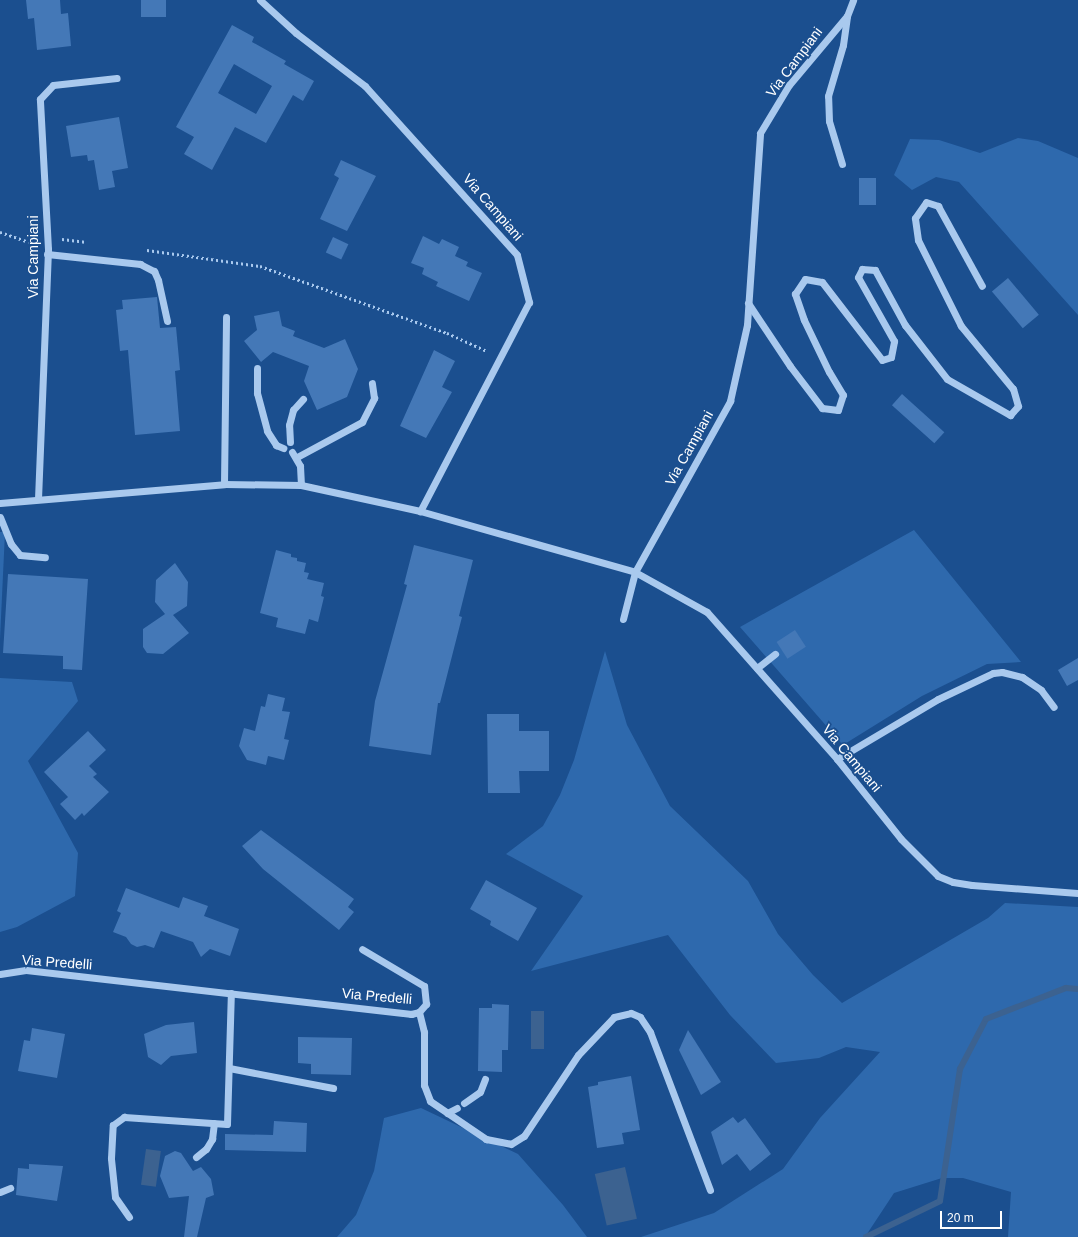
<!DOCTYPE html>
<style>
body{margin:0}
#map{position:relative;width:1078px;height:1237px;overflow:hidden;background:#1b4f8f;font-family:Arial,sans-serif}
div>[style]{position:absolute}
[style*='--x']{left:calc(var(--x)*1px);top:calc(var(--y)*1px);width:calc(var(--w)*1px);rotate:calc(var(--a)*1deg)}
.green>*{inset:0;background:#2e69ad}
.water>*{inset:0;background:#3c6290;transform-origin:0 0}
.stream>*{height:6px;margin:-3px;padding:0 3px;transform-origin:3px;border-radius:3px;background:#3c6290}
.building>*{inset:0;background:#4478b7;transform-origin:0 0}
.path>*{height:2.5px;margin-top:-1.25px;transform-origin:0;background:repeating-linear-gradient(90deg,#a9c9ee 0 2px,transparent 0 5px)}
.minor>*{height:7px;margin:-3.5px;padding:0 3.5px;transform-origin:3.5px;border-radius:3.5px;background:#a9c9ee}
span{translate:-50% -50%;white-space:nowrap;text-align:center;line-height:1.15;-webkit-text-stroke:3.5px #1b4f8f;paint-order:stroke}
.street-label{font-size:14px;color:#fff}
.scale{position:absolute;left:940px;top:1211px;width:62px;height:18px;box-sizing:border-box;border:2px solid #fff;border-top:0;padding-left:5px;font-size:12px;line-height:14px;white-space:nowrap;color:#fff;-webkit-text-stroke:3px #1b4f8f;paint-order:stroke}
</style>
<div id="map">
<div class="green">
<i style="clip-path:polygon(1018px 138px,1038px 141px,1078px 158px,1078px 315px,959px 182px,936px 177px,912px 190px,894px 175px,910px 139px,939px 140px,980px 153px)"></i>
<i style="clip-path:polygon(914px 530px,1021px 662px,987px 664px,922px 696px,843px 745px,740px 627px)"></i>
<i style="clip-path:polygon(0 532px,5px 532px,0 639px)"></i>
<i style="clip-path:polygon(605px 651px,627px 725px,670px 806px,748px 881px,778px 934px,813px 975px,842px 1003px,988px 918px,1005px 903px,1078px 907px,1078px 1237px,1008px 1237px,1011px 1192px,963px 1178px,942px 1178px,894px 1193px,865px 1237px,641px 1237px,714px 1213px,783px 1169px,820px 1118px,880px 1052px,846px 1047px,819px 1058px,776px 1063px,730px 1015px,668px 935px,531px 971px,583px 896px,506px 854px,543px 826px,560px 795px,574px 760px)"></i>
<i style="clip-path:polygon(0 678px,72px 682px,78px 701px,28px 761px,78px 853px,75px 896px,17px 927px,0 932px)"></i>
<i style="clip-path:polygon(421px 1108px,518px 1154px,563px 1205px,587px 1237px,337px 1237px,356px 1215px,374px 1171px,384px 1118px)"></i>
</div>
<div class="water">
<i style="left:531px;top:1011px;width:13px;height:38px"></i>
<i style="left:146px;top:1149px;width:15px;height:36px;rotate:8deg"></i>
<i style="left:625px;top:1167px;width:53px;height:31px;rotate:77deg"></i>
</div>
<div class="stream">
<i style="--x:866;--y:1237;--w:82;--a:-25.9"></i>
<i style="--x:940;--y:1201;--w:134;--a:-81.4"></i>
<i style="--x:960;--y:1069;--w:56;--a:-62.5"></i>
<i style="--x:986;--y:1019;--w:86;--a:-21.2"></i>
<i style="--x:1066;--y:988;--w:12;--a:5"></i>
</div>
<div class="building">
<i style="clip-path:polygon(26px 0,60px 0,61px 14px,68px 13px,71px 46px,37px 50px,34px 18px,28px 19px)"></i>
<i style="left:141px;top:0;width:25px;height:17px"></i>
<i style="clip-path:polygon(evenodd,232px 25px,254px 37px,252px 42px,286px 61px,284px 64px,314px 81px,303px 101px,293px 95px,266px 143px,235px 127px,212px 170px,184px 154px,194px 137px,176px 127px,232px 25px,234px 64px,272px 86px,256px 114px,218px 93px,234px 64px)"></i>
<i style="clip-path:polygon(119px 117px,128px 168px,112px 171px,115px 187px,99px 190px,94px 160px,88px 161px,87px 155px,71px 157px,66px 126px)"></i>
<i style="clip-path:polygon(341px 160px,376px 176px,347px 231px,320px 219px,339px 178px,334px 175px)"></i>
<i style="left:859px;top:178px;width:17px;height:27px"></i>
<i style="clip-path:polygon(423px 236px,439px 244px,442px 239px,459px 247px,455px 256px,468px 262px,466px 266px,482px 273px,469px 301px,436px 286px,438px 282px,422px 274px,424px 268px,411px 263px)"></i>
<i style="left:333px;top:237px;width:17px;height:17px;rotate:25deg"></i>
<i style="left:1008px;top:278px;width:48px;height:21px;rotate:50deg"></i>
<i style="clip-path:polygon(157px 297px,160px 328px,176px 327px,180px 370px,175px 371px,180px 431px,135px 435px,128px 350px,120px 351px,116px 310px,123px 309px,122px 300px)"></i>
<i style="clip-path:polygon(279px 311px,282px 326px,295px 331px,293px 336px,324px 348px,345px 339px,358px 369px,347px 397px,317px 410px,304px 381px,309px 366px,273px 352px,261px 362px,244px 341px,257px 330px,254px 316px)"></i>
<i style="clip-path:polygon(434px 350px,455px 361px,442px 387px,452px 392px,426px 438px,400px 426px)"></i>
<i style="left:902px;top:394px;width:57px;height:15px;rotate:42deg"></i>
<i style="clip-path:polygon(414px 545px,473px 560px,459px 616px,462px 617px,440px 703px,438px 703px,431px 755px,369px 746px,375px 701px,407px 585px,404px 584px)"></i>
<i style="clip-path:polygon(276px 550px,291px 554px,291px 557px,297px 558px,297px 561px,306px 563px,304px 572px,309px 573px,307px 579px,324px 583px,321px 596px,324px 597px,318px 622px,309px 619px,305px 634px,276px 627px,278px 618px,260px 613px)"></i>
<i style="clip-path:polygon(175px 563px,188px 582px,187px 606px,173px 615px,189px 633px,163px 654px,147px 653px,143px 647px,143px 629px,165px 614px,155px 602px,156px 580px)"></i>
<i style="clip-path:polygon(8px 574px,88px 579px,82px 670px,63px 669px,63px 656px,3px 653px)"></i>
<i style="left:795px;top:630px;width:20px;height:22px;rotate:57deg"></i>
<i style="clip-path:polygon(1078px 658px,1078px 680px,1067px 686px,1058px 670px)"></i>
<i style="clip-path:polygon(268px 694px,285px 698px,282px 711px,290px 712px,284px 739px,289px 740px,284px 760px,268px 756px,266px 765px,247px 760px,239px 746px,244px 728px,255px 731px,261px 706px,265px 707px)"></i>
<i style="clip-path:polygon(487px 714px,519px 714px,519px 731px,549px 731px,549px 771px,519px 771px,520px 793px,488px 793px)"></i>
<i style="clip-path:polygon(88px 731px,106px 750px,89px 766px,97px 774px,93px 777px,109px 792px,84px 816px,82px 813px,75px 820px,60px 804px,68px 797px,44px 772px)"></i>
<i style="clip-path:polygon(261px 830px,354px 899px,348px 907px,354px 912px,339px 930px,263px 869px,242px 846px)"></i>
<i style="clip-path:polygon(486px 880px,537px 908px,518px 941px,490px 925px,491px 921px,470px 909px)"></i>
<i style="clip-path:polygon(126px 888px,179px 908px,183px 897px,208px 906px,204px 916px,239px 929px,230px 956px,210px 949px,201px 957px,193px 942px,161px 931px,154px 948px,145px 945px,137px 947px,131px 944px,126px 937px,113px 932px,121px 913px,117px 911px)"></i>
<i style="clip-path:polygon(492px 1004px,509px 1005px,508px 1050px,502px 1050px,502px 1072px,478px 1071px,479px 1008px,492px 1008px)"></i>
<i style="clip-path:polygon(194px 1022px,197px 1053px,171px 1056px,161px 1065px,148px 1057px,144px 1034px,166px 1025px)"></i>
<i style="clip-path:polygon(32px 1028px,65px 1034px,57px 1078px,18px 1071px,24px 1040px,30px 1041px)"></i>
<i style="clip-path:polygon(688px 1030px,721px 1082px,701px 1095px,679px 1050px)"></i>
<i style="clip-path:polygon(298px 1037px,352px 1038px,351px 1075px,311px 1074px,311px 1064px,298px 1063px)"></i>
<i style="clip-path:polygon(631px 1076px,640px 1130px,622px 1133px,624px 1144px,597px 1148px,588px 1087px,598px 1085px,598px 1082px)"></i>
<i style="clip-path:polygon(733px 1117px,738px 1123px,745px 1118px,771px 1154px,750px 1171px,737px 1154px,722px 1165px,711px 1132px)"></i>
<i style="clip-path:polygon(274px 1121px,307px 1123px,306px 1152px,225px 1150px,225px 1134px,273px 1135px)"></i>
<i style="clip-path:polygon(175px 1151px,181px 1153px,193px 1171px,201px 1167px,211px 1179px,214px 1195px,206px 1198px,197px 1237px,184px 1237px,189px 1196px,169px 1198px,160px 1176px,165px 1156px)"></i>
<i style="clip-path:polygon(29px 1164px,63px 1166px,57px 1201px,16px 1195px,18px 1168px,29px 1169px)"></i>
</div>
<div class="path">
<i style="--x:0;--y:232;--w:36;--a:19"></i>
<i style="--x:62;--y:239;--w:25;--a:7"></i>
<i style="--x:147;--y:250;--w:114;--a:8.1"></i>
<i style="--x:260;--y:266;--w:199;--a:19.7"></i>
<i style="--x:447;--y:333;--w:44;--a:24.2"></i>
</div>
<div class="minor">
<i style="--x:260;--y:0;--w:49;--a:42.5"></i>
<i style="--x:296;--y:33;--w:87;--a:37.5"></i>
<i style="--x:365;--y:86;--w:227;--a:48"></i>
<i style="--x:517;--y:255;--w:49;--a:75.7"></i>
<i style="--x:529;--y:302;--w:236;--a:117.5"></i>
<i style="--x:842;--y:164;--w:45;--a:-106.8"></i>
<i style="--x:829;--y:121;--w:25;--a:-92"></i>
<i style="--x:828;--y:96;--w:53;--a:-73.6"></i>
<i style="--x:843;--y:45;--w:29;--a:-82"></i>
<i style="--x:47;--y:254;--w:94;--a:6.1"></i>
<i style="--x:140;--y:264;--w:16;--a:27"></i>
<i style="--x:154;--y:271;--w:10;--a:66"></i>
<i style="--x:158;--y:280;--w:42;--a:77.6"></i>
<i style="--x:748;--y:303;--w:76;--a:56.3"></i>
<i style="--x:790;--y:366;--w:53;--a:52.7"></i>
<i style="--x:822;--y:408;--w:16;--a:7"></i>
<i style="--x:838;--y:410;--w:16;--a:-72"></i>
<i style="--x:843;--y:395;--w:27;--a:-121"></i>
<i style="--x:829;--y:372;--w:58;--a:-115.7"></i>
<i style="--x:804;--y:320;--w:28;--a:-109"></i>
<i style="--x:795;--y:294;--w:18;--a:-56"></i>
<i style="--x:805;--y:279;--w:17;--a:10"></i>
<i style="--x:822;--y:282;--w:98;--a:52.4"></i>
<i style="--x:882;--y:360;--w:9;--a:-18"></i>
<i style="--x:891;--y:357;--w:16;--a:-79"></i>
<i style="--x:894;--y:341;--w:73;--a:-119.4"></i>
<i style="--x:858;--y:277;--w:9;--a:-63"></i>
<i style="--x:862;--y:269;--w:13;--a:4"></i>
<i style="--x:875;--y:270;--w:63;--a:61.4"></i>
<i style="--x:905;--y:325;--w:68;--a:52.1"></i>
<i style="--x:947;--y:379;--w:73;--a:29.7"></i>
<i style="--x:1010;--y:415;--w:12;--a:-48"></i>
<i style="--x:1018;--y:406;--w:18;--a:-106"></i>
<i style="--x:1013;--y:389;--w:82;--a:-129.5"></i>
<i style="--x:961;--y:326;--w:96;--a:-116.6"></i>
<i style="--x:918;--y:240;--w:22;--a:-98"></i>
<i style="--x:915;--y:218;--w:19;--a:-55"></i>
<i style="--x:926;--y:202;--w:13;--a:18"></i>
<i style="--x:938;--y:206;--w:91;--a:61.2"></i>
<i style="--x:257;--y:368;--w:25;--a:90"></i>
<i style="--x:257;--y:393;--w:39;--a:75"></i>
<i style="--x:267;--y:431;--w:17;--a:57"></i>
<i style="--x:276;--y:445;--w:8;--a:23"></i>
<i style="--x:290;--y:442;--w:17;--a:-93"></i>
<i style="--x:289;--y:425;--w:16;--a:-75"></i>
<i style="--x:293;--y:410;--w:15;--a:-48"></i>
<i style="--x:292;--y:452;--w:16;--a:60"></i>
<i style="--x:300;--y:466;--w:19;--a:87"></i>
<i style="--x:297;--y:457;--w:74;--a:-28.3"></i>
<i style="--x:362;--y:422;--w:27;--a:-63"></i>
<i style="--x:374;--y:398;--w:15;--a:-98"></i>
<i style="--x:224;--y:484;--w:167;--a:-89.3"></i>
<i style="--x:38;--y:499;--w:250;--a:-87.7"></i>
<i style="--x:48;--y:249;--w:150;--a:-93.1"></i>
<i style="--x:40;--y:99;--w:19;--a:-47"></i>
<i style="--x:53;--y:85;--w:64;--a:-6.2"></i>
<i style="--x:0;--y:503;--w:225;--a:-4.8"></i>
<i style="--x:224;--y:484;--w:77;--a:0.7"></i>
<i style="--x:301;--y:485;--w:122;--a:12.3"></i>
<i style="--x:420;--y:511;--w:223;--a:15.8"></i>
<i style="--x:635;--y:572;--w:82;--a:29.1"></i>
<i style="--x:707;--y:612;--w:196;--a:48.5"></i>
<i style="--x:837;--y:759;--w:102;--a:51.3"></i>
<i style="--x:901;--y:839;--w:52;--a:45"></i>
<i style="--x:938;--y:876;--w:16;--a:22"></i>
<i style="--x:953;--y:882;--w:19;--a:9"></i>
<i style="--x:972;--y:885;--w:106;--a:4.3"></i>
<i style="--x:0;--y:517;--w:29;--a:68"></i>
<i style="--x:11;--y:544;--w:14;--a:51"></i>
<i style="--x:20;--y:555;--w:25;--a:5"></i>
<i style="--x:623;--y:619;--w:49;--a:-75.7"></i>
<i style="--x:635;--y:572;--w:196;--a:-60.9"></i>
<i style="--x:730;--y:401;--w:78;--a:-77.4"></i>
<i style="--x:747;--y:325;--w:192;--a:-86.1"></i>
<i style="--x:760;--y:133;--w:56;--a:-58.9"></i>
<i style="--x:789;--y:85;--w:90;--a:-50"></i>
<i style="--x:847;--y:16;--w:17;--a:-69"></i>
<i style="--x:757;--y:668;--w:23;--a:-38"></i>
<i style="--x:837;--y:759;--w:117;--a:-30.7"></i>
<i style="--x:938;--y:699;--w:61;--a:-25.3"></i>
<i style="--x:993;--y:673;--w:9;--a:-6"></i>
<i style="--x:1002;--y:672;--w:21;--a:14"></i>
<i style="--x:1022;--y:677;--w:23;--a:34"></i>
<i style="--x:1041;--y:690;--w:21;--a:53"></i>
<i style="--x:0;--y:974;--w:26;--a:-9"></i>
<i style="--x:26;--y:970;--w:388;--a:6.5"></i>
<i style="--x:411;--y:1014;--w:8;--a:-14"></i>
<i style="--x:419;--y:1012;--w:11;--a:-49"></i>
<i style="--x:426;--y:1004;--w:18;--a:-96"></i>
<i style="--x:424;--y:986;--w:72;--a:-149.2"></i>
<i style="--x:419;--y:1012;--w:21;--a:76"></i>
<i style="--x:424;--y:1032;--w:53;--a:90"></i>
<i style="--x:424;--y:1085;--w:17;--a:69"></i>
<i style="--x:430;--y:1101;--w:68;--a:34.2"></i>
<i style="--x:486;--y:1139;--w:25;--a:11"></i>
<i style="--x:511;--y:1144;--w:15;--a:-32"></i>
<i style="--x:524;--y:1136;--w:97;--a:-56.3"></i>
<i style="--x:578;--y:1055;--w:52;--a:-46.5"></i>
<i style="--x:614;--y:1017;--w:17;--a:-13"></i>
<i style="--x:631;--y:1013;--w:10;--a:24"></i>
<i style="--x:640;--y:1017;--w:18;--a:56"></i>
<i style="--x:650;--y:1032;--w:169;--a:69.2"></i>
<i style="--x:229;--y:1068;--w:106;--a:10.9"></i>
<i style="--x:464;--y:1103;--w:19;--a:-35"></i>
<i style="--x:480;--y:1092;--w:14;--a:-69"></i>
<i style="--x:447;--y:1113;--w:11;--a:-27"></i>
<i style="--x:196;--y:1157;--w:13;--a:-39"></i>
<i style="--x:206;--y:1149;--w:12;--a:-59"></i>
<i style="--x:212;--y:1139;--w:16;--a:-83"></i>
<i style="--x:0;--y:1192;--w:11;--a:-22"></i>
<i style="--x:129;--y:1217;--w:24;--a:-125"></i>
<i style="--x:115;--y:1197;--w:39;--a:-96"></i>
<i style="--x:111;--y:1158;--w:33;--a:-87"></i>
<i style="--x:113;--y:1125;--w:14;--a:-36"></i>
<i style="--x:124;--y:1117;--w:103;--a:3.9"></i>
<i style="--x:227;--y:1124;--w:131;--a:-88.3"></i>
</div>
<div class="street-label">
<span style="left:794px;top:62px;rotate:-53deg">Via Campiani</span>
<span style="left:493px;top:207px;rotate:49deg">Via Campiani</span>
<span style="left:33px;top:257px;rotate:-90deg">Via Campiani</span>
<span style="left:689px;top:448px;rotate:-61deg">Via Campiani</span>
<span style="left:852px;top:758px;rotate:50deg">Via Campiani</span>
<span style="left:57px;top:962px;rotate:4deg">Via Predelli</span>
<span style="left:377px;top:996px;rotate:5deg">Via Predelli</span>
</div>
<div class="scale">20 m</div>
</div>
